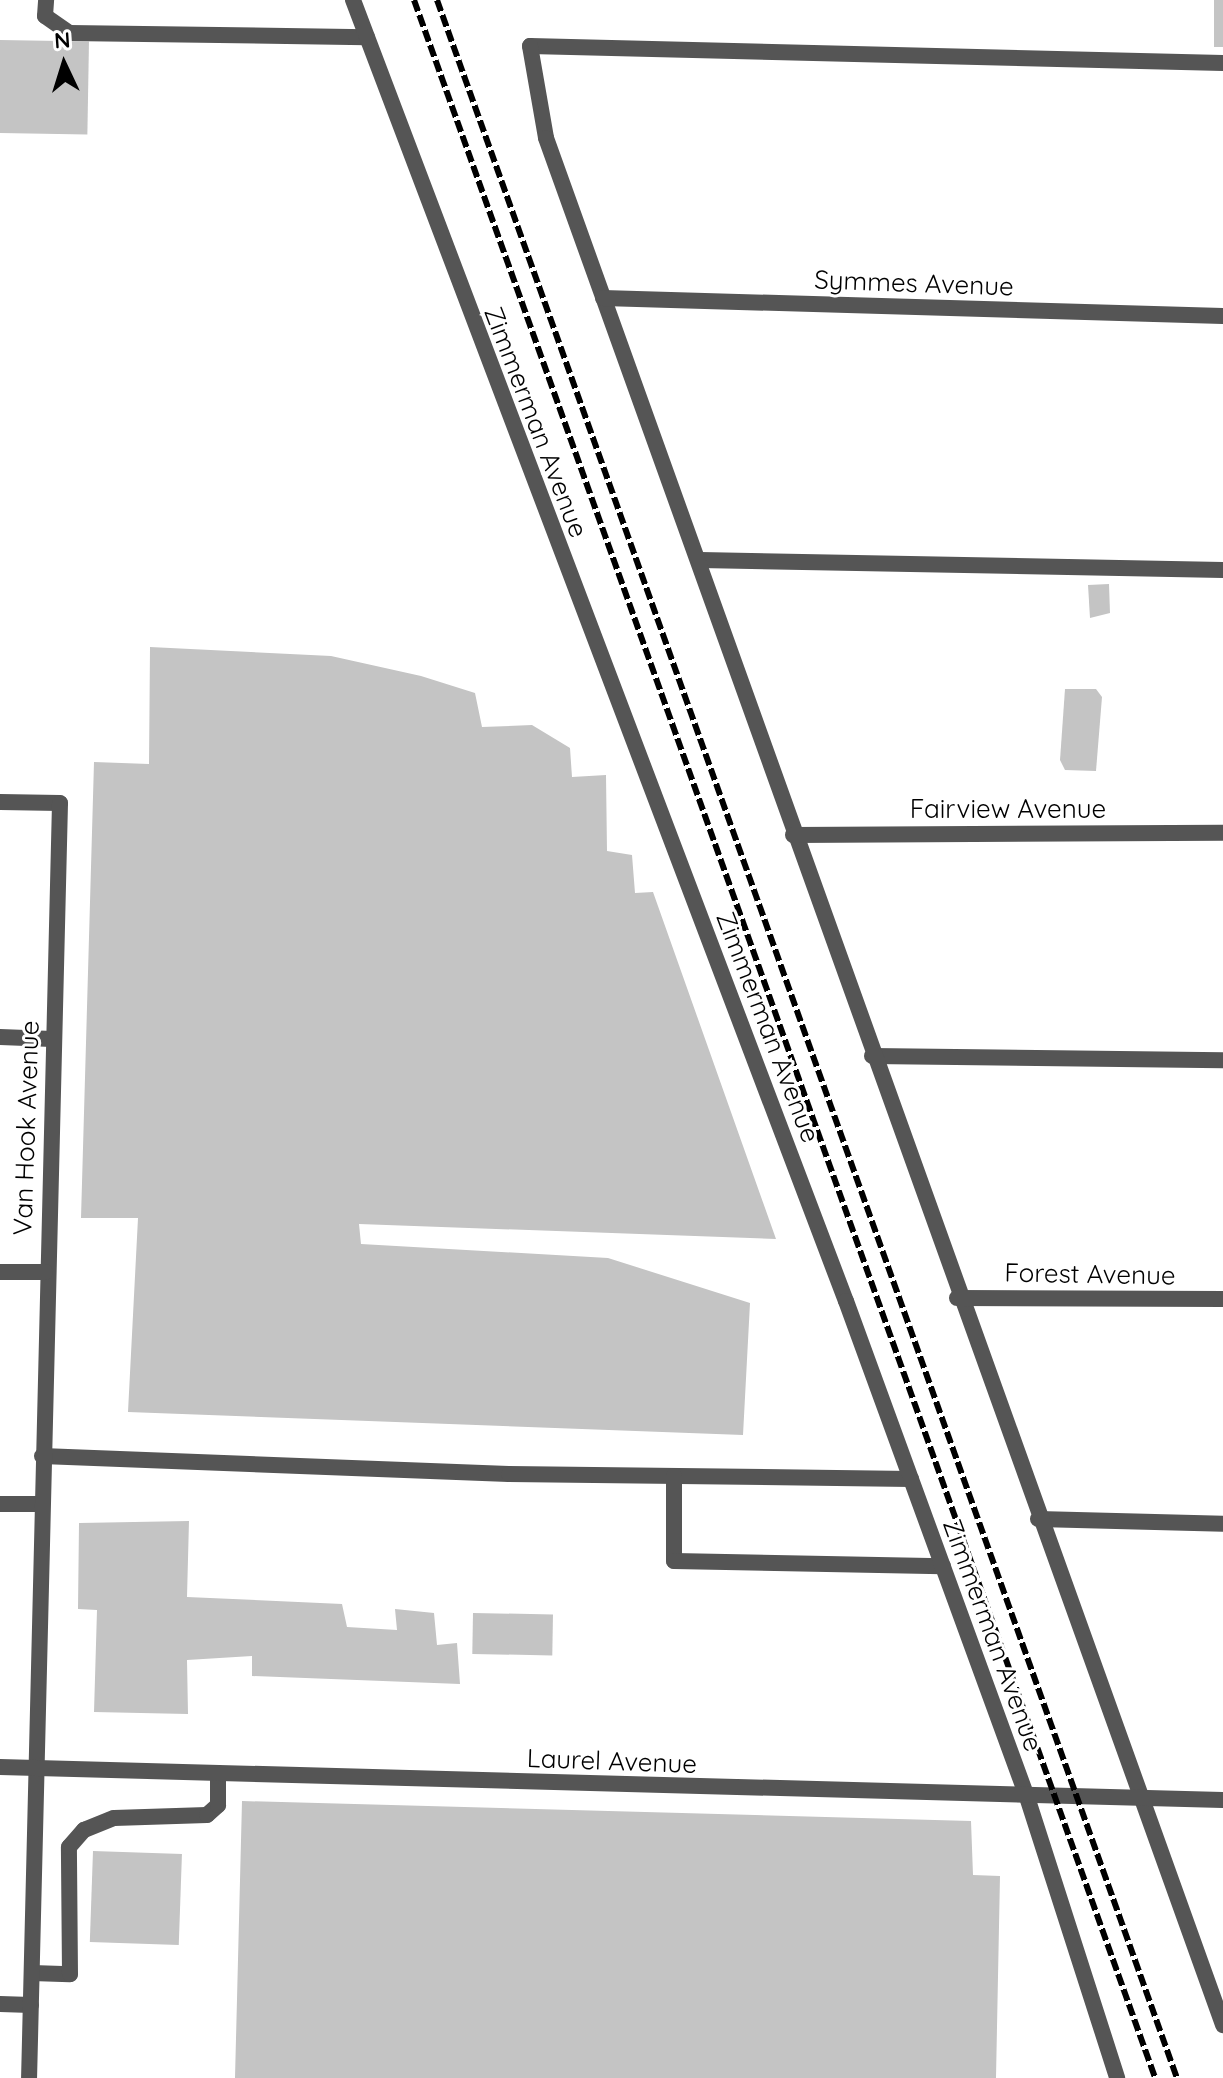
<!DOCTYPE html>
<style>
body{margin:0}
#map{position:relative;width:1223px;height:2078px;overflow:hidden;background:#fff;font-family:Quicksand,sans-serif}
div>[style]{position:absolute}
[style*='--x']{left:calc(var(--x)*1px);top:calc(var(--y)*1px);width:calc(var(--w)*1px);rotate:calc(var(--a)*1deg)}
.building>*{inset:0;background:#c4c4c4;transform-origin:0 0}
.lane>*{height:16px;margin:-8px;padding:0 8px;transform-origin:8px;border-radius:8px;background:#555}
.street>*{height:16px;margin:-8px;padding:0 8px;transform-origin:8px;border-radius:8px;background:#555}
.rail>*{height:6px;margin-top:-3px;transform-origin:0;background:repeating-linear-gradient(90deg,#000 0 12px,transparent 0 16px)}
span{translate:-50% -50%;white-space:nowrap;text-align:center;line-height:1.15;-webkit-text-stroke:6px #fff;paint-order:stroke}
.street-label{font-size:26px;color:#000}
.north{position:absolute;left:24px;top:24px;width:80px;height:80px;-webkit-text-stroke:6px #fff;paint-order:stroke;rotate:356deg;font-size:22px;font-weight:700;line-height:32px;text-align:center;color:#000}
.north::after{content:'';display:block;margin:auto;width:28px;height:36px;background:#000;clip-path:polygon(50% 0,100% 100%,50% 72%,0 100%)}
</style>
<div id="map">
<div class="building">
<i style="left:1214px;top:0;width:9px;height:47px"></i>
<i style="left:0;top:40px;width:89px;height:93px;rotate:1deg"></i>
<i style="clip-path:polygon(1109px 584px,1110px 613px,1090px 618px,1088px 585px)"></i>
<i style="clip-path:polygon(150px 647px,331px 656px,421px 676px,475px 693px,482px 727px,532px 725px,570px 748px,572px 777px,606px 775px,607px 851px,632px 855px,635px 893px,653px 892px,776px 1239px,359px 1224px,361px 1244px,608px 1258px,750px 1303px,743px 1435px,128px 1412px,138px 1218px,81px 1218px,94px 762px,149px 764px)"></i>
<i style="clip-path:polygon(1065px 689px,1096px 689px,1102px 697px,1096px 771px,1065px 770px,1060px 760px)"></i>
<i style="clip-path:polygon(189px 1521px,187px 1597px,342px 1604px,347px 1627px,397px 1630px,395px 1609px,434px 1613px,437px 1645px,457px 1643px,460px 1684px,252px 1676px,252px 1656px,187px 1660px,188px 1714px,94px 1712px,97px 1610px,78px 1609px,79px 1523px)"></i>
<i style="left:473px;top:1613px;width:80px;height:41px;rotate:1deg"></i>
<i style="clip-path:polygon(242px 1801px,971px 1821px,973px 1875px,1000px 1876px,996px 2078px,235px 2078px)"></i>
<i style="left:93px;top:1851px;width:89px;height:91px;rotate:2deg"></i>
</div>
<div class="lane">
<i style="--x:45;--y:16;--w:29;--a:35"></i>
<i style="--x:69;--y:33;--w:298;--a:0.8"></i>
<i style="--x:530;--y:46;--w:693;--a:1.41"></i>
<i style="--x:700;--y:560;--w:523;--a:1.1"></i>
<i style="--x:0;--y:1037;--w:52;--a:2.2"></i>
<i style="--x:872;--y:1056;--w:351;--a:0.7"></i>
<i style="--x:42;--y:1456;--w:467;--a:2.2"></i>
<i style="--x:509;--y:1474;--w:402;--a:0.7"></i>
<i style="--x:674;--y:1476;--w:85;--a:90"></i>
<i style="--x:674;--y:1561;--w:269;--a:1.1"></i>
<i style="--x:0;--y:1504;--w:41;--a:0"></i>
<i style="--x:1038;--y:1519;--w:185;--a:1.5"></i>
<i style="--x:32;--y:1973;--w:38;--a:2"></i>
<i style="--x:70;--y:1974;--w:127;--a:-90.5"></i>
<i style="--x:69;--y:1847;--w:23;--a:-49"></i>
<i style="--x:84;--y:1830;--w:32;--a:-22"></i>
<i style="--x:114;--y:1818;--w:93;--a:-1.8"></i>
<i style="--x:207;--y:1815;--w:15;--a:-42"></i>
<i style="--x:218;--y:1805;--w:32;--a:-90"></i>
<i style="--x:0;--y:2004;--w:31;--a:2"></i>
</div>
<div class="street">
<i style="--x:353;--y:0;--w:1391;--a:69.25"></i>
<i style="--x:846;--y:1301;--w:528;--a:69.95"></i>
<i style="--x:1027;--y:1797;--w:295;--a:72.2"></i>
<i style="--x:45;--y:16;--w:16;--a:-86"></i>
<i style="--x:530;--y:46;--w:93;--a:80.1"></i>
<i style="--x:546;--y:138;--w:2005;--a:70.26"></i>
<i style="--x:603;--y:298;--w:620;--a:1.66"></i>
<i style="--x:0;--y:802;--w:60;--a:1"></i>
<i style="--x:60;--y:803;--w:1275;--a:91.39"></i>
<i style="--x:793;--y:835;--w:430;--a:-0.3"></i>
<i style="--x:0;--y:1272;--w:45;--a:0"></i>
<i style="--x:957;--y:1298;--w:266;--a:0.2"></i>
<i style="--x:0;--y:1767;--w:1223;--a:1.55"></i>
</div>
<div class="rail">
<i style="--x:414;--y:0;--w:2206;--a:70.37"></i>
<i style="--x:437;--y:0;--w:2206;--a:70.4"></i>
</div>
<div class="street-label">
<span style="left:914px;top:283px;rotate:2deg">Symmes Avenue</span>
<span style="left:536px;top:422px;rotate:69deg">Zimmerman Avenue</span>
<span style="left:1008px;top:809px">Fairview Avenue</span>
<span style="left:768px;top:1027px;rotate:69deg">Zimmerman Avenue</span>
<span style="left:26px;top:1128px;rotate:-88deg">Van Hook Avenue</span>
<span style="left:1090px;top:1274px;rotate:1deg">Forest Avenue</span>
<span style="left:993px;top:1635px;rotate:70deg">Zimmerman Avenue</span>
<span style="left:612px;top:1761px;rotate:2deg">Laurel Avenue</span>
</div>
<div class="north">N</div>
</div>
